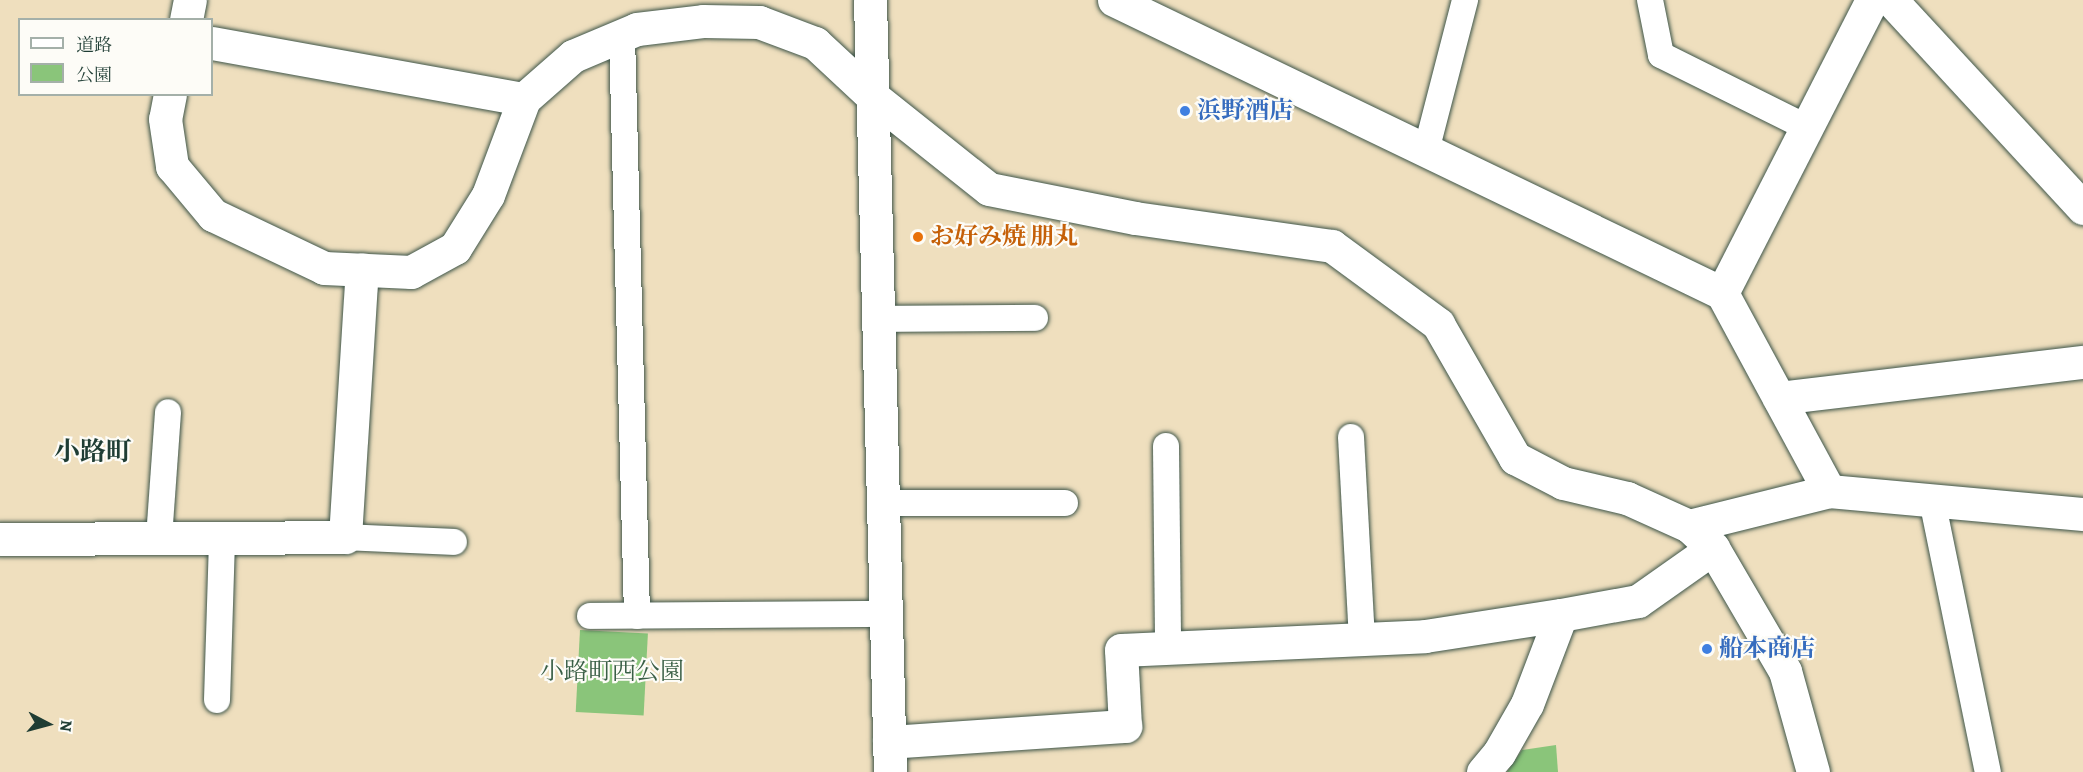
<!DOCTYPE html>
<meta charset="utf-8">
<style>
body{margin:0}
#map{position:relative;width:2083px;height:772px;overflow:hidden;background:#efdfbe;font-family:Alegreya,"Noto Serif JP",serif}
div>[style]{position:absolute}
[style*='--x']{left:calc(var(--x)*1px);top:calc(var(--y)*1px);width:calc(var(--w)*1px);rotate:calc(var(--a)*1deg)}
.green>*{inset:0;background:#8ac57a;transform-origin:0 0}
.roads{filter:drop-shadow(0 0 2px #3e5549) drop-shadow(0 0 2px #3e5549)}
.service>*{height:26px;margin:-13px;padding:0 13px;transform-origin:13px;border-radius:13px;background:#fff}
.minor>*{height:33px;margin:-16.5px;padding:0 16.5px;transform-origin:16.5px;border-radius:16.5px;background:#fff}
.dots>*{width:16px;height:16px;translate:-50% -50%;box-sizing:border-box;border:3px solid #fdfcf7;border-radius:50%}
span{translate:-50% -50%;white-space:nowrap;text-align:center;line-height:1.15;-webkit-text-stroke:4.5px #fdfcf7;paint-order:stroke}
.shop-label{font-size:24px;color:#366cbe;font-weight:700}
.left{translate:0 -50%;text-align:left}
.food-label{font-size:24px;color:#c56008;font-weight:700}
.park-label{font-size:24px;color:#3a5f46}
.neighbourhood-label{font-size:26px;color:#1f3d34;font-weight:700}
.legend{position:absolute;left:18px;top:18px;width:195px;height:78px;box-sizing:border-box;background:#fdfcf7;border:2px solid #a4b0a9;margin:0;padding:8px 10px;list-style:none;font-size:18px;color:#1f3d34}
.legend li{display:flex;align-items:center;gap:12px;height:30px}
.legend b{width:30px;border:2px solid #a4b0a9}
.north{position:absolute;left:18px;top:694px;width:60px;height:60px;-webkit-text-stroke:4px #fdfcf7;paint-order:stroke;rotate:96deg;font-size:16px;font-weight:700;line-height:24px;text-align:center;color:#1f3d34}
.north::after{content:'';display:block;margin:auto;width:21px;height:27px;background:#1f3d34;clip-path:polygon(50% 0,100% 100%,50% 72%,0 100%)}
</style>
<div id="map">
<div class="green">
<i style="left:580px;top:630px;width:68px;height:82px;rotate:3deg"></i>
<i style="clip-path:polygon(1556px 745px,1558px 772px,1507px 772px,1522px 750px)"></i>
</div>
<div class="roads">
<div class="service">
<i style="--x:1650;--y:0;--w:56;--a:78.7"></i>
<i style="--x:1661;--y:55;--w:162;--a:26.4"></i>
<i style="--x:622;--y:35;--w:581;--a:88.52"></i>
<i style="--x:1426;--y:151;--w:156;--a:-75.5"></i>
<i style="--x:878;--y:319;--w:157;--a:-0.4"></i>
<i style="--x:1351;--y:437;--w:202;--a:86.9"></i>
<i style="--x:1166;--y:446;--w:202;--a:89.4"></i>
<i style="--x:1932;--y:500;--w:278;--a:78.4"></i>
<i style="--x:883;--y:503;--w:182;--a:0"></i>
<i style="--x:345;--y:537;--w:109;--a:2.6"></i>
<i style="--x:159;--y:538;--w:126;--a:-85.9"></i>
<i style="--x:590;--y:616;--w:296;--a:-0.4"></i>
<i style="--x:217;--y:700;--w:162;--a:-88.2"></i>
</div>
<div class="minor">
<i style="--x:870;--y:0;--w:772;--a:88.52"></i>
<i style="--x:1114;--y:0;--w:675;--a:25.73"></i>
<i style="--x:1722;--y:293;--w:225;--a:61.6"></i>
<i style="--x:1891;--y:0;--w:283;--a:47.3"></i>
<i style="--x:186;--y:20;--w:20;--a:-79"></i>
<i style="--x:212;--y:43;--w:317;--a:10.2"></i>
<i style="--x:170;--y:94;--w:25;--a:101"></i>
<i style="--x:165;--y:119;--w:48;--a:81.5"></i>
<i style="--x:172;--y:166;--w:64;--a:50.1"></i>
<i style="--x:213;--y:215;--w:123;--a:25.5"></i>
<i style="--x:324;--y:268;--w:87;--a:2.6"></i>
<i style="--x:411;--y:272;--w:50;--a:-28.6"></i>
<i style="--x:455;--y:248;--w:62;--a:-58.1"></i>
<i style="--x:488;--y:195;--w:103;--a:-69.4"></i>
<i style="--x:524;--y:99;--w:65;--a:-41.3"></i>
<i style="--x:573;--y:56;--w:69;--a:-22.9"></i>
<i style="--x:637;--y:29;--w:66;--a:-6.9"></i>
<i style="--x:703;--y:21;--w:56;--a:1"></i>
<i style="--x:759;--y:22;--w:60;--a:20.6"></i>
<i style="--x:815;--y:43;--w:78;--a:42.9"></i>
<i style="--x:872;--y:96;--w:149;--a:38.5"></i>
<i style="--x:989;--y:189;--w:149;--a:11.2"></i>
<i style="--x:1135;--y:218;--w:199;--a:8.1"></i>
<i style="--x:1332;--y:246;--w:132;--a:36.3"></i>
<i style="--x:1438;--y:324;--w:155;--a:60.1"></i>
<i style="--x:1515;--y:458;--w:54;--a:27.5"></i>
<i style="--x:1563;--y:483;--w:66;--a:13.2"></i>
<i style="--x:1627;--y:498;--w:68;--a:24.3"></i>
<i style="--x:1689;--y:526;--w:33;--a:43"></i>
<i style="--x:1713;--y:548;--w:143;--a:59.7"></i>
<i style="--x:1785;--y:671;--w:105;--a:74.5"></i>
<i style="--x:1722;--y:293;--w:329;--a:-62.9"></i>
<i style="--x:1779;--y:398;--w:306;--a:-6.8"></i>
<i style="--x:1689;--y:526;--w:144;--a:-14"></i>
<i style="--x:1829;--y:491;--w:255;--a:5.2"></i>
<i style="--x:0;--y:539;--w:345;--a:-0.3"></i>
<i style="--x:345;--y:537;--w:268;--a:-86.4"></i>
<i style="--x:889;--y:742;--w:237;--a:-3.9"></i>
<i style="--x:1125;--y:726;--w:76;--a:-93"></i>
<i style="--x:1121;--y:650;--w:304;--a:-2.6"></i>
<i style="--x:1425;--y:636;--w:138;--a:-8.8"></i>
<i style="--x:1561;--y:615;--w:78;--a:-10.3"></i>
<i style="--x:1638;--y:601;--w:92;--a:-35.2"></i>
<i style="--x:1483;--y:772;--w:25;--a:-50"></i>
<i style="--x:1499;--y:753;--w:56;--a:-60.3"></i>
<i style="--x:1527;--y:704;--w:95;--a:-69.1"></i>
</div>
</div>
<div class="dots">
<i style="left:1185px;top:111px;background:#3f7fe0"></i>
<i style="left:918px;top:237px;background:#e8710a"></i>
<i style="left:1707px;top:649px;background:#3f7fe0"></i>
</div>
<div class="shop-label">
<span class="left" style="left:1197px;top:111px">浜野酒店</span>
<span class="left" style="left:1719px;top:649px">船本商店</span>
</div>
<div class="food-label">
<span class="left" style="left:930px;top:237px">お好み焼 朋丸</span>
</div>
<div class="park-label">
<span style="left:612px;top:672px">小路町西公園</span>
</div>
<div class="neighbourhood-label">
<span style="left:93px;top:452px">小路町</span>
</div>
<ul class="legend">
<li><b style="height:8px;background:#fff"></b>道路</li>
<li><b style="height:16px;background:#8ac57a"></b>公園</li>
</ul>
<div class="north">N</div>
</div>
